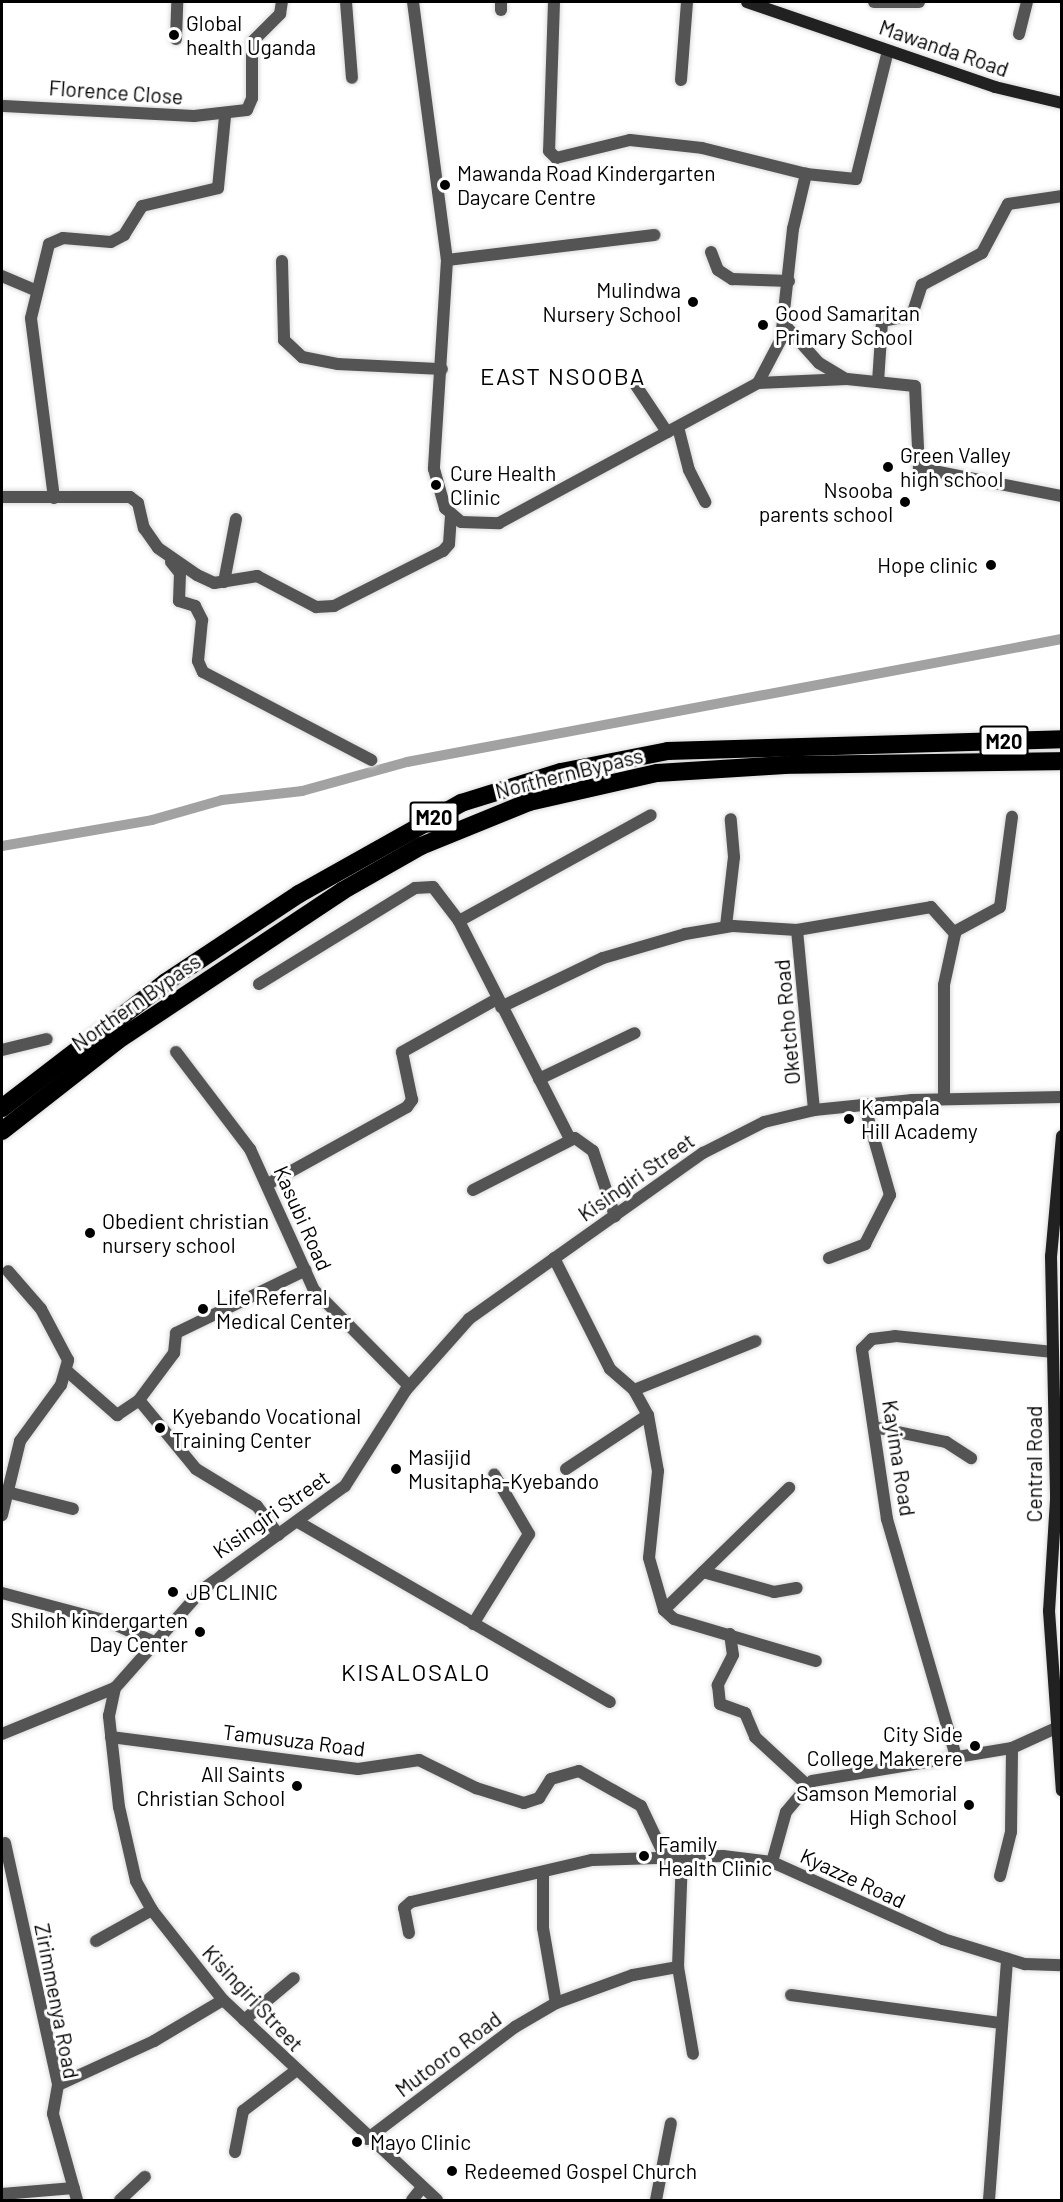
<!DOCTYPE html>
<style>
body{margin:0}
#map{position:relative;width:1063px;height:2202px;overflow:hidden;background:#fff;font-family:Barlow,sans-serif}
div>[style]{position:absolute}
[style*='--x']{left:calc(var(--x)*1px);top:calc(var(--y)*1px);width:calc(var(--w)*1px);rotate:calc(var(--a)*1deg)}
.canal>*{height:10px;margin:-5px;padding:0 5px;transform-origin:5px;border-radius:5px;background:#a2a2a2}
.roads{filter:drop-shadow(0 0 2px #dbdbdb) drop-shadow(0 0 2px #dbdbdb)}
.street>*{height:12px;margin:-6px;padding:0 6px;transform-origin:6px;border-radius:6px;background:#545454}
.secondary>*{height:12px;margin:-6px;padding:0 6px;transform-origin:6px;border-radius:6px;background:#212121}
.highway>*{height:18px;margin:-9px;padding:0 9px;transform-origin:9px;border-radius:9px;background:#000}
.dots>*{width:16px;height:16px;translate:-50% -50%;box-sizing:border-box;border:3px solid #fff;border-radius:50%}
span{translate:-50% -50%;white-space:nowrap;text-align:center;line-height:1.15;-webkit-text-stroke:6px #fff;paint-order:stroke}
.shield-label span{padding:2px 4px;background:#fff;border:2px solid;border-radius:4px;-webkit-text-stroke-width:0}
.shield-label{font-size:20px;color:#000;font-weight:700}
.poi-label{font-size:21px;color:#000}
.left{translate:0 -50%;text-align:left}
.right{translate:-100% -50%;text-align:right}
.street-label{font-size:21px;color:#000}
.quarter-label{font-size:24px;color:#000;letter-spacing:1.5px}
.frame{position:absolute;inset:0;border:3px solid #000;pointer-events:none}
</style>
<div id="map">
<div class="canal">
<i style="--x:2;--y:846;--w:152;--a:-9.8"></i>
<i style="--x:152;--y:820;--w:73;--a:-15.9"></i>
<i style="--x:222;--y:800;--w:81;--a:-6.4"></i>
<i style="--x:302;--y:791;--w:109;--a:-15.4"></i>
<i style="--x:407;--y:762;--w:666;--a:-10.64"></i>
</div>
<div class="roads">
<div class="street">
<i style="--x:346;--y:2;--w:76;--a:85.5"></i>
<i style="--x:413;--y:2;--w:260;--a:82.5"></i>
<i style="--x:447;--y:260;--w:209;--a:93.6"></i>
<i style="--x:434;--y:469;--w:41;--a:74.2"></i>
<i style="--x:445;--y:508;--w:21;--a:41"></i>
<i style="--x:461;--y:522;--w:38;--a:2"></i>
<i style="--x:499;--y:523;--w:294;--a:-28.4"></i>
<i style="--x:758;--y:383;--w:50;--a:-62.4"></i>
<i style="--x:781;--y:339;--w:111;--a:-83.8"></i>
<i style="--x:793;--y:229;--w:57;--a:-76.7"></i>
<i style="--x:554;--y:2;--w:149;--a:91.9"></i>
<i style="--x:549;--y:151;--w:10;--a:45"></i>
<i style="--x:556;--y:158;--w:76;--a:-13.7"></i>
<i style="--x:630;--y:140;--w:72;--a:6.3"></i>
<i style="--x:702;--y:148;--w:107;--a:14"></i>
<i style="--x:806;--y:174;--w:50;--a:5.7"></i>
<i style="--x:856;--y:179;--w:132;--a:-76"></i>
<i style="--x:874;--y:2;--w:45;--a:0"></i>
<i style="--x:501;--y:10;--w:8;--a:-90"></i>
<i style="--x:1019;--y:34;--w:33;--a:-76"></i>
<i style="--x:176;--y:39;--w:37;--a:-88"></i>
<i style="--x:681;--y:80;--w:78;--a:-85.6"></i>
<i style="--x:4;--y:106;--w:190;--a:3"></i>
<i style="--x:194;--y:116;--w:53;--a:-6.5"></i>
<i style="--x:247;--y:110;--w:13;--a:-67"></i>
<i style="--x:252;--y:98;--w:56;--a:-90"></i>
<i style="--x:252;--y:42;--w:40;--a:-45"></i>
<i style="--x:280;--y:14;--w:12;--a:-81"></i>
<i style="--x:711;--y:252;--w:19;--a:69"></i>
<i style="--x:718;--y:270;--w:17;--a:33"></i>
<i style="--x:732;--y:279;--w:57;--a:2"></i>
<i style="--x:447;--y:260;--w:209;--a:-6.9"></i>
<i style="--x:282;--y:261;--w:79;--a:88.5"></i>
<i style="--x:284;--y:340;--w:25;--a:43"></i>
<i style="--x:302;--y:357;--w:37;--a:11"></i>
<i style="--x:338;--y:364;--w:104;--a:2.8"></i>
<i style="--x:2;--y:276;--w:36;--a:23"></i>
<i style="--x:784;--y:324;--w:52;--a:48.1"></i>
<i style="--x:819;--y:363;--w:31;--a:31"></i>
<i style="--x:878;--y:382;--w:61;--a:-86.2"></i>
<i style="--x:882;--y:321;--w:31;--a:-11"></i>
<i style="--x:912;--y:315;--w:32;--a:-72"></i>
<i style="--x:922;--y:285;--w:68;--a:-28.1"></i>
<i style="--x:982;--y:253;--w:55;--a:-62"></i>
<i style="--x:1008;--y:204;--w:55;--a:-8.4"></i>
<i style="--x:758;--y:383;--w:89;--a:-2.6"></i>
<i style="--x:847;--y:379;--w:68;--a:5.9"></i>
<i style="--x:915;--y:386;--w:82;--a:87.2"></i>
<i style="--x:919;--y:468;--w:146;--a:11.1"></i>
<i style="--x:635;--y:384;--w:58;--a:56.3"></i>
<i style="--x:678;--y:427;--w:44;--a:75.7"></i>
<i style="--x:689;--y:470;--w:36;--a:63"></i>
<i style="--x:2;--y:497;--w:128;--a:0"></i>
<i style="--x:130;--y:497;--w:10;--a:37"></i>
<i style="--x:138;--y:503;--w:26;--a:77"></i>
<i style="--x:144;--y:528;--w:24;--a:55"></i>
<i style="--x:158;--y:548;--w:47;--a:34.7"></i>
<i style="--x:197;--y:575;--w:19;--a:25"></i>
<i style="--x:214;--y:583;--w:44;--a:-9.2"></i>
<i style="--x:257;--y:576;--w:67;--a:27.7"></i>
<i style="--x:316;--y:607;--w:18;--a:-3"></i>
<i style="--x:334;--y:606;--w:122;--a:-26.8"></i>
<i style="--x:443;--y:551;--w:9;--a:-49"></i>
<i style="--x:449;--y:544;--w:27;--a:-86"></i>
<i style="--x:54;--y:498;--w:181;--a:-97.3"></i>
<i style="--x:31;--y:318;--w:76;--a:-76.3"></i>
<i style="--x:49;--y:244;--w:15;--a:-23"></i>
<i style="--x:63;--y:238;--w:48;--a:4.8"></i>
<i style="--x:111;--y:242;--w:15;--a:-28"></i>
<i style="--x:124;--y:235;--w:34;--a:-58"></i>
<i style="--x:142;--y:206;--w:78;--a:-13.3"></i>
<i style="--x:218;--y:188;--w:72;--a:-84.4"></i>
<i style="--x:171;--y:562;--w:14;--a:51"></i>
<i style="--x:180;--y:573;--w:28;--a:92"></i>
<i style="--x:179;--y:601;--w:17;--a:17"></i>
<i style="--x:195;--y:606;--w:16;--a:63"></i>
<i style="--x:202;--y:620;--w:41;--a:95.6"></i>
<i style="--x:198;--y:661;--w:12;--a:66"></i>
<i style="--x:203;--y:672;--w:190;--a:27.6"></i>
<i style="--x:224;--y:582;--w:64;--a:-79.2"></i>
<i style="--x:726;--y:926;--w:69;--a:-83.4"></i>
<i style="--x:734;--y:857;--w:38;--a:-95"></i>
<i style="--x:797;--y:930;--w:181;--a:84.6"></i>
<i style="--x:954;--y:932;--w:52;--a:-28.5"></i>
<i style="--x:1000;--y:907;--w:91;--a:-82.4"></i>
<i style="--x:259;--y:984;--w:183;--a:-31.6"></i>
<i style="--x:415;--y:888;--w:18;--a:-3"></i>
<i style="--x:433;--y:887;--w:43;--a:52.6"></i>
<i style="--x:501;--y:1007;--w:113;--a:-25.7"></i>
<i style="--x:603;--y:958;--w:85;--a:-16.3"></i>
<i style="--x:685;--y:934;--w:49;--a:-9.5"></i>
<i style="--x:733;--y:926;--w:64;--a:3.6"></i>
<i style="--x:797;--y:930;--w:136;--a:-9.7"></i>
<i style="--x:931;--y:907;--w:36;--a:48"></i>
<i style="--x:955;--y:934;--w:52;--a:102.2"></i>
<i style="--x:944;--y:985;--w:114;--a:90"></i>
<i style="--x:2;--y:1050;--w:46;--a:-13.7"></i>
<i style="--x:176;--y:1052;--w:122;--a:52.7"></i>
<i style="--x:250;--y:1149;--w:155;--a:65.6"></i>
<i style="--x:314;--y:1290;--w:135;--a:45.3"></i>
<i style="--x:539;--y:1079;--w:106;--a:-25.6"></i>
<i style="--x:570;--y:1139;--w:245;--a:-117"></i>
<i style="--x:459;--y:921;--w:219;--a:-28.9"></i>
<i style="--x:268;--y:1184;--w:159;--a:-29"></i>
<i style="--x:407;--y:1107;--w:9;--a:-54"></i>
<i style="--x:412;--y:1100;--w:49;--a:-101.8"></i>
<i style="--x:402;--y:1052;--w:109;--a:-29.2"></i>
<i style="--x:473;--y:1190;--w:114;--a:-27"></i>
<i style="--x:575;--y:1138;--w:22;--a:36"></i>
<i style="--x:593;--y:1151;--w:69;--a:71.3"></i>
<i style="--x:554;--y:1258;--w:124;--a:63.2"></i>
<i style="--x:610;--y:1369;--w:32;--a:41"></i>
<i style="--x:634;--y:1390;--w:29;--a:61"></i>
<i style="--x:648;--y:1415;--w:57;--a:79.9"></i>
<i style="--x:658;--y:1471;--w:87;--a:95.9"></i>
<i style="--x:649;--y:1558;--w:54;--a:73.9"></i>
<i style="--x:664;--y:1610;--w:13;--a:42"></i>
<i style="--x:674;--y:1619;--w:148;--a:16.5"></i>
<i style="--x:829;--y:1258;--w:39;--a:-21"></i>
<i style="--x:865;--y:1244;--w:55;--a:-63"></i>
<i style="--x:890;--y:1195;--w:95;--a:-105.9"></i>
<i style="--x:67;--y:1371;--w:67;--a:41.3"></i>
<i style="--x:117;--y:1415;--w:27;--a:-34"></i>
<i style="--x:139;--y:1400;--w:59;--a:-53.3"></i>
<i style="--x:174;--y:1353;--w:20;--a:-84"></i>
<i style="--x:176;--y:1333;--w:144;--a:-25.9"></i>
<i style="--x:634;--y:1390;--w:131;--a:-21.9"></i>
<i style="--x:139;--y:1400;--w:89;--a:50.4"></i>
<i style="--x:196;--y:1469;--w:71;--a:31.2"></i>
<i style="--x:257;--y:1506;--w:36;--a:53"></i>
<i style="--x:874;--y:1427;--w:74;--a:11.8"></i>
<i style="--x:946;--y:1442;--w:30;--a:33"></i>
<i style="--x:566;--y:1469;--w:98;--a:-33.4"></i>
<i style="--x:7;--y:1492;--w:68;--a:14.4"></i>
<i style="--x:2;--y:1515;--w:76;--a:-76.3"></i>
<i style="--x:20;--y:1441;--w:69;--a:-53.8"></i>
<i style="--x:61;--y:1385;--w:26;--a:-74"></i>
<i style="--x:68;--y:1360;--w:58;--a:-117.9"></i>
<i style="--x:41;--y:1309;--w:50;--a:-131"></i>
<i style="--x:298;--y:1522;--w:360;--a:30"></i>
<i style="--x:703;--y:1572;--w:74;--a:15.7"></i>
<i style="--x:774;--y:1592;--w:23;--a:-10"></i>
<i style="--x:2;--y:1593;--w:109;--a:14.9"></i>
<i style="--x:107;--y:1621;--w:51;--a:24.1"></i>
<i style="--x:664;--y:1610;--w:175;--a:-44.3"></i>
<i style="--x:473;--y:1624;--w:106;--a:-58.1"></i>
<i style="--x:529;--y:1534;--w:69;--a:-120.3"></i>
<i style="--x:730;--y:1634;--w:21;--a:82"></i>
<i style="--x:733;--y:1655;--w:34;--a:117"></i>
<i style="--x:718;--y:1685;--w:19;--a:84"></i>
<i style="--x:720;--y:1704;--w:27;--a:20"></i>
<i style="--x:745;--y:1713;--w:26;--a:67"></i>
<i style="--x:755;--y:1737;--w:71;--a:42.7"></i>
<i style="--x:2;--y:1734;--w:122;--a:-22.2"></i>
<i style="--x:111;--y:1737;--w:249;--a:7.4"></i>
<i style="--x:358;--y:1769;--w:62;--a:-8.4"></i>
<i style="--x:419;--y:1760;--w:64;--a:26.2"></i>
<i style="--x:476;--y:1788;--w:50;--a:17.4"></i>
<i style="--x:524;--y:1803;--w:16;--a:-18"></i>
<i style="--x:539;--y:1798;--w:22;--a:-58"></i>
<i style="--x:551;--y:1779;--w:29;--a:-16"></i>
<i style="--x:579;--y:1771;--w:71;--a:29.4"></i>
<i style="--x:641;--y:1806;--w:59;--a:64.7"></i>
<i style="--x:957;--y:1760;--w:251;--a:-106.2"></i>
<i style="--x:887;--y:1519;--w:172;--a:-98.4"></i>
<i style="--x:862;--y:1349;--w:14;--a:-45"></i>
<i style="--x:872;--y:1339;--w:23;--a:-7"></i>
<i style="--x:895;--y:1336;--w:158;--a:5.8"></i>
<i style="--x:5;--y:1843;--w:248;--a:77.6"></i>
<i style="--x:58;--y:2085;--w:29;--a:100"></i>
<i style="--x:53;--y:2114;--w:89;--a:74.4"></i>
<i style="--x:682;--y:1858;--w:109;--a:92.1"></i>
<i style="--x:678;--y:1967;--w:88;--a:80.2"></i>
<i style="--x:772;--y:1862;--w:52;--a:-74.4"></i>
<i style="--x:786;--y:1812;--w:40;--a:-50"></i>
<i style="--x:812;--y:1781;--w:203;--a:-9.4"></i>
<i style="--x:1012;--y:1748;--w:51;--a:-24.5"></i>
<i style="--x:543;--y:1874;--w:54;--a:90"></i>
<i style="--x:543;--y:1928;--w:76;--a:80.2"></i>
<i style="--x:1000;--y:1876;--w:45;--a:-76"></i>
<i style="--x:1011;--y:1832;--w:84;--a:-89.3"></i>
<i style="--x:409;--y:1933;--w:25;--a:-101"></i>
<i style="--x:404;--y:1908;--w:9;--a:-41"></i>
<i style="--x:411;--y:1902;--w:186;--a:-13.1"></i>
<i style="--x:592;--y:1860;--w:131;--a:-1.7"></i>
<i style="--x:723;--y:1856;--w:49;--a:7"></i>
<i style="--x:772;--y:1862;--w:188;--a:24.2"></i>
<i style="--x:943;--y:1939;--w:86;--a:17"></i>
<i style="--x:1025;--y:1964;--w:37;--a:2"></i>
<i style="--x:96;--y:1941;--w:64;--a:-29"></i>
<i style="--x:791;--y:1995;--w:212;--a:7.6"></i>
<i style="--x:244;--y:2020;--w:65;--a:-40"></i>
<i style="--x:58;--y:2085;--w:106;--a:-24.6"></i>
<i style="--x:154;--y:2041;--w:80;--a:-30.7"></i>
<i style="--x:367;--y:2139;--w:186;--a:-37.1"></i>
<i style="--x:515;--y:2027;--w:48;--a:-30.3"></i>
<i style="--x:556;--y:2003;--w:82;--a:-20"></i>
<i style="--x:633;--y:1975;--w:46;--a:-10.1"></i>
<i style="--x:235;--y:2152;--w:42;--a:-79"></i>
<i style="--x:243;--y:2111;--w:64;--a:-37.4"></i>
<i style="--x:2;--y:2194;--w:72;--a:-4.8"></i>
<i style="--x:120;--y:2200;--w:34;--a:-43"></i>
<i style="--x:412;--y:2200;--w:13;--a:-51"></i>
<i style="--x:437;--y:2200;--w:293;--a:-136.9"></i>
<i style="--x:223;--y:2000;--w:115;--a:-128.3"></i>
<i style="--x:152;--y:1910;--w:33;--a:-119"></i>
<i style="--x:136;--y:1881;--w:76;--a:-102.9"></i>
<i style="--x:119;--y:1807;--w:92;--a:-96.3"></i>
<i style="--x:109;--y:1716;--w:29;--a:-78"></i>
<i style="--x:115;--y:1688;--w:132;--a:-48.4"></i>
<i style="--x:203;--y:1589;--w:175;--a:-36"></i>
<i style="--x:345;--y:1486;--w:114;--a:-57.6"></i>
<i style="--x:406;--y:1390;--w:95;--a:-48.4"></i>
<i style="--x:469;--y:1319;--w:287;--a:-35.4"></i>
<i style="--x:703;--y:1153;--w:68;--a:-26.9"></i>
<i style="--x:764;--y:1122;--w:51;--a:-13.5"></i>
<i style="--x:814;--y:1110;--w:99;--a:-5.8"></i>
<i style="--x:912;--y:1100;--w:150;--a:-1.1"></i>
<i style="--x:656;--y:2200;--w:78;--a:-79"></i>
<i style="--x:989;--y:2200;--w:242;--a:-85.7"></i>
</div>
<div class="secondary">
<i style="--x:747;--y:2;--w:262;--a:18.9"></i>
<i style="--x:995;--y:87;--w:69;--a:13.4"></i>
<i style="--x:1062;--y:1136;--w:121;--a:95.2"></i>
<i style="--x:1051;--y:1256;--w:244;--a:88.8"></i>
<i style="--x:1056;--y:1500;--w:111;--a:93.6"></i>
<i style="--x:1049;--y:1611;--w:180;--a:85.9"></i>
</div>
<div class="highway">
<i style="--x:2;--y:1108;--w:207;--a:-37.5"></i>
<i style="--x:166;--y:982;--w:159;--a:-33.5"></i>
<i style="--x:299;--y:894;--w:186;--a:-29.3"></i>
<i style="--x:461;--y:803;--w:105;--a:-17.2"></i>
<i style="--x:561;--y:772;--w:109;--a:-11.1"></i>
<i style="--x:668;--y:751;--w:394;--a:-1.7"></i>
<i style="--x:2;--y:1131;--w:147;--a:-38.1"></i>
<i style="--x:118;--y:1040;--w:269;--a:-33.6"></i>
<i style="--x:342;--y:891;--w:91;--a:-29.7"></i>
<i style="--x:421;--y:846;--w:117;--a:-22.2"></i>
<i style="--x:529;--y:802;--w:131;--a:-12.8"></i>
<i style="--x:657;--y:773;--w:128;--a:-3.6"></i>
<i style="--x:785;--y:765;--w:277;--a:-0.8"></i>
</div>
</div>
<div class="dots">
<i style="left:174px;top:35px;background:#000"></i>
<i style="left:445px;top:185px;background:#000"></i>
<i style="left:693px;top:302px;background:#000"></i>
<i style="left:763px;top:325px;background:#000"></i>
<i style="left:888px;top:467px;background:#000"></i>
<i style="left:436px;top:485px;background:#000"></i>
<i style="left:905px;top:502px;background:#000"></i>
<i style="left:991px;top:565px;background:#000"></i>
<i style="left:849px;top:1119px;background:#000"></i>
<i style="left:90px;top:1233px;background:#000"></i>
<i style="left:203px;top:1309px;background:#000"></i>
<i style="left:160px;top:1428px;background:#000"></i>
<i style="left:396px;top:1469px;background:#000"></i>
<i style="left:173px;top:1592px;background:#000"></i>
<i style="left:200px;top:1632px;background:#000"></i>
<i style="left:975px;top:1746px;background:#000"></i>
<i style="left:297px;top:1786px;background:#000"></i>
<i style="left:969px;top:1805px;background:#000"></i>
<i style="left:644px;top:1856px;background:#000"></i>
<i style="left:357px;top:2142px;background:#000"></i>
<i style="left:452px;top:2171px;background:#000"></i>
</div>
<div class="shield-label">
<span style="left:1004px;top:741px">M20</span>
<span style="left:434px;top:817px">M20</span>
</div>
<div class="poi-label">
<span class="left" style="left:186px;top:35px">Global<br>health Uganda</span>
<span class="left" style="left:457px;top:185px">Mawanda Road Kindergarten<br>Daycare Centre</span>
<span class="right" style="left:681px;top:302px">Mulindwa<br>Nursery School</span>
<span class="left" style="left:775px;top:325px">Good Samaritan<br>Primary School</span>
<span class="left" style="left:900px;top:467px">Green Valley<br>high school</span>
<span class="left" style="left:450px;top:485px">Cure Health<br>Clinic</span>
<span class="right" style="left:893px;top:502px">Nsooba<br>parents school</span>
<span class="right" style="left:978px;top:565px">Hope clinic</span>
<span class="left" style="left:861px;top:1119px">Kampala<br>Hill Academy</span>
<span class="left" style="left:102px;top:1233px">Obedient christian<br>nursery school</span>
<span class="left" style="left:216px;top:1309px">Life Referral<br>Medical Center</span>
<span class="left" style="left:172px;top:1428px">Kyebando Vocational<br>Training Center</span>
<span class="left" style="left:408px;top:1469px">Masijid<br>Musitapha-Kyebando</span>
<span class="left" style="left:186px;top:1592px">JB CLINIC</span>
<span class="right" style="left:188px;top:1632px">Shiloh kindergarten<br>Day Center</span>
<span class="right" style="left:963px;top:1746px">City Side<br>College Makerere</span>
<span class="right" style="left:285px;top:1786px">All Saints<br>Christian School</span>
<span class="right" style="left:957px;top:1805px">Samson Memorial<br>High School</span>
<span class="left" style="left:658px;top:1856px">Family<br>Health Clinic</span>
<span class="left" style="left:370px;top:2142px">Mayo Clinic</span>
<span class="left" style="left:464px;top:2171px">Redeemed Gospel Church</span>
</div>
<div class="street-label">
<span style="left:944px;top:48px;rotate:19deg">Mawanda Road</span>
<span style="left:116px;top:92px;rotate:4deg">Florence Close</span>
<span style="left:569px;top:773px;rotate:-14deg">Northern Bypass</span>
<span style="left:136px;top:1002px;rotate:-35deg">Northern Bypass</span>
<span style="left:787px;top:1022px;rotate:-95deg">Oketcho Road</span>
<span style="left:636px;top:1177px;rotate:-35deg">Kisingiri Street</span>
<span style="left:303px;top:1218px;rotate:66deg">Kasubi Road</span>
<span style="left:899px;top:1458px;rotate:81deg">Kayima Road</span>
<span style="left:1034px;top:1464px;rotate:-90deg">Central Road</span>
<span style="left:271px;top:1514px;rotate:-35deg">Kisingiri Street</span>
<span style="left:294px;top:1740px;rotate:7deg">Tamusuza Road</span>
<span style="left:853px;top:1878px;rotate:25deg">Kyazze Road</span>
<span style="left:253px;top:1998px;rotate:47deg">Kisingiri Street</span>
<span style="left:57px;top:2001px;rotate:79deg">Zirimmenya Road</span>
<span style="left:448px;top:2054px;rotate:-37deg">Mutooro Road</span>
</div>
<div class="quarter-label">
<span style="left:563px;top:376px">EAST NSOOBA</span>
<span style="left:416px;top:1672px">KISALOSALO</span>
</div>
<div class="frame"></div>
</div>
